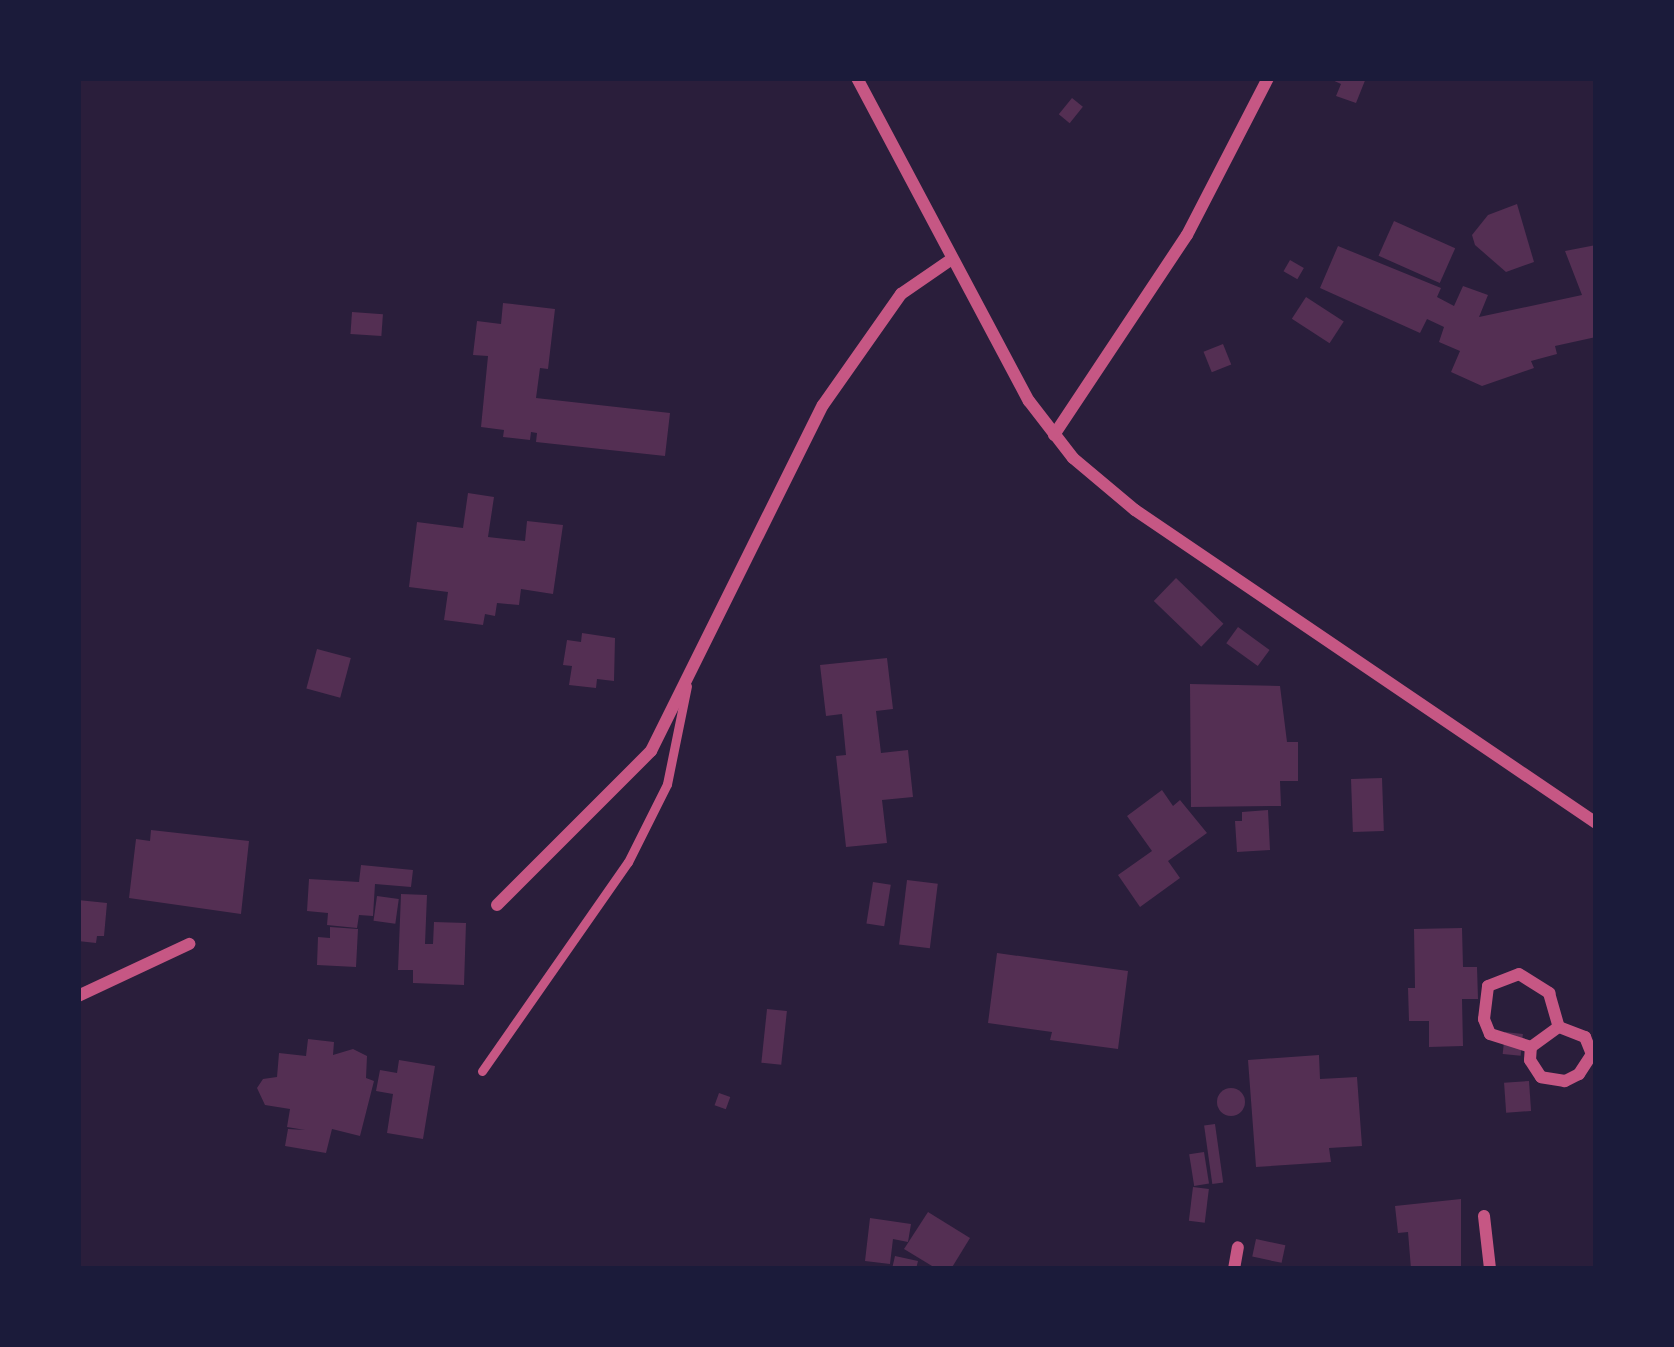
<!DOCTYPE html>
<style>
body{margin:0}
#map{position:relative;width:1674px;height:1347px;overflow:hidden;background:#1b1b3a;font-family:"Roboto Condensed",sans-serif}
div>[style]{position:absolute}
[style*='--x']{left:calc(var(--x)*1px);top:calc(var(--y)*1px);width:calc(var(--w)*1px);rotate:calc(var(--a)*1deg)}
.green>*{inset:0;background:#2a1e3b;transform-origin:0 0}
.building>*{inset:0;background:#542f53;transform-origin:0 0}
.round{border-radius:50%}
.service>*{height:9px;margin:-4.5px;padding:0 4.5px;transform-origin:4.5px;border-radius:4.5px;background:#c65784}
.minor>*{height:12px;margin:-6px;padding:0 6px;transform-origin:6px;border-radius:6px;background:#c65784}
span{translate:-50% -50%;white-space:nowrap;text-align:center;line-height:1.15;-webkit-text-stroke:9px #1b1b3a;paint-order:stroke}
.frame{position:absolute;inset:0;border:81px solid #1b1b3a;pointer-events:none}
</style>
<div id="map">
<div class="green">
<i style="left:78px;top:78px;width:1518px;height:1191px"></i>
</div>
<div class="building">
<i style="clip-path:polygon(1328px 78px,1366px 78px,1356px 103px,1336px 96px,1341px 84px)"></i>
<i style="left:1072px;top:98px;width:14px;height:21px;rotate:39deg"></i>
<i style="clip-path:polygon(1517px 204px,1534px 262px,1506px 272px,1475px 245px,1472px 235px,1488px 215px)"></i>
<i style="left:1394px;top:221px;width:67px;height:38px;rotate:24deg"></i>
<i style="clip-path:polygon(1596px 245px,1596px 337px,1555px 346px,1557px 354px,1531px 361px,1534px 368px,1482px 386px,1451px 372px,1460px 351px,1439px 342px,1444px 327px,1427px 319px,1420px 333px,1320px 288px,1338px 246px,1441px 288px,1437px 297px,1454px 306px,1463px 286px,1488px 295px,1479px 317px,1582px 295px,1565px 251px)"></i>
<i style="left:1290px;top:260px;width:16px;height:13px;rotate:30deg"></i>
<i style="left:1306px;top:297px;width:45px;height:26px;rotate:33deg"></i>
<i style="clip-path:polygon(503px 303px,555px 309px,548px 369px,540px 368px,536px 398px,670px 413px,665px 456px,536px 442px,537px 433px,531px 432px,530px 440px,503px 437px,504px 430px,481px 427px,488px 356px,473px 355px,477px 321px,501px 324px)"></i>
<i style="left:352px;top:312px;width:31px;height:22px;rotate:4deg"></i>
<i style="left:1223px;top:344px;width:22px;height:21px;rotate:68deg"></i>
<i style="clip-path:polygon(468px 493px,494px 497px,488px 537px,525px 541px,527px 521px,563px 525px,553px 594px,521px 589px,519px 605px,497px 603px,495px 616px,485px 614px,483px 625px,444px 620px,448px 592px,409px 587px,417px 522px,463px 528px)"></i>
<i style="left:1176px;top:578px;width:66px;height:32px;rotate:44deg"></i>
<i style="left:1238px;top:627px;width:39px;height:20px;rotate:36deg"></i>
<i style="clip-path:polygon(582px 633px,615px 638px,614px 681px,597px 679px,596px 688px,569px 685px,572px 666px,563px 665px,567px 640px,581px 642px)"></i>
<i style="left:317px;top:649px;width:35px;height:41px;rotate:15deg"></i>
<i style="clip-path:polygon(887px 658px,893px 709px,876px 711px,881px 753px,908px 750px,913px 797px,882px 800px,887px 843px,846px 847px,836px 756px,846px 755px,842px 714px,826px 716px,820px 665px)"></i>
<i style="clip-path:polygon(1190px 684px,1280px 686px,1287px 742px,1298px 742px,1298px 781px,1280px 781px,1281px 806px,1191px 807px)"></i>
<i style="left:1382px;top:778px;width:53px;height:31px;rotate:88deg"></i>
<i style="clip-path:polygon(1162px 790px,1173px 806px,1180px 800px,1207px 833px,1168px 861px,1180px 878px,1140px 907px,1118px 875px,1152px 851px,1127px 816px)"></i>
<i style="clip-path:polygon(1268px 810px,1270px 850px,1237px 852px,1235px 821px,1242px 821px,1242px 812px)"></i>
<i style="clip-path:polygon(151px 830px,249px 841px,241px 914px,129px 898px,136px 839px,150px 841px)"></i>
<i style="clip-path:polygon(361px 865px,413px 870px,411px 887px,375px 884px,373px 916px,359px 915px,357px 928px,327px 925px,328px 913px,307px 911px,309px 879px,359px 882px)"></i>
<i style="left:907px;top:880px;width:31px;height:65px;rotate:7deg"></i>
<i style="left:873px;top:882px;width:18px;height:42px;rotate:9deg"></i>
<i style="clip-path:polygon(401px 894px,427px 895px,425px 944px,433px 944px,434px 922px,466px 923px,464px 985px,413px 983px,413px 970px,398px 970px)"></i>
<i style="left:377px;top:896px;width:22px;height:25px;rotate:8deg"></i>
<i style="clip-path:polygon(78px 900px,107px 903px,104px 936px,97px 936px,96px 943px,78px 941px)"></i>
<i style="clip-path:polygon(330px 927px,358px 929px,356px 967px,317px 965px,318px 937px,330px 938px)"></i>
<i style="clip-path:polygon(1462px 928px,1463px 967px,1477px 967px,1478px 999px,1462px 999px,1463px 1046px,1429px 1047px,1429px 1021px,1409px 1021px,1408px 988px,1415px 988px,1414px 929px)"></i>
<i style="clip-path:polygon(997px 953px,1128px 971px,1118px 1049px,1050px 1040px,1052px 1032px,988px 1023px)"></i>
<i style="left:767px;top:1009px;width:20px;height:54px;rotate:6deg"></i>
<i style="left:1505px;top:1032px;width:18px;height:22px;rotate:6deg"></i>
<i style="clip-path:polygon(308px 1039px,334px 1042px,333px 1055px,353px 1049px,367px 1056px,366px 1078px,374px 1081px,360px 1136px,332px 1129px,326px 1153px,285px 1146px,288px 1129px,305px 1130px,287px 1127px,290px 1109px,265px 1105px,257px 1088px,263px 1079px,277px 1077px,279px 1053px,306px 1056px)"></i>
<i style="clip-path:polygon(1319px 1055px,1320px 1079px,1357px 1077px,1362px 1146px,1329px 1148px,1331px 1162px,1256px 1167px,1248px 1060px)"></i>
<i style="clip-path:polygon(399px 1060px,435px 1066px,423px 1139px,387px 1133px,393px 1094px,376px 1091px,380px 1070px,397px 1073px)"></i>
<i style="left:1529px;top:1081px;width:30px;height:25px;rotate:86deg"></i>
<i class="round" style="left:1217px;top:1088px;width:28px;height:28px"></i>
<i style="left:719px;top:1093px;width:12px;height:13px;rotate:20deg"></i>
<i style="left:1215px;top:1124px;width:59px;height:11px;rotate:82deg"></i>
<i style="left:1204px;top:1152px;width:32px;height:15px;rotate:81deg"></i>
<i style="left:1193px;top:1187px;width:16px;height:34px;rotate:7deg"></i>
<i style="clip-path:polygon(1461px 1199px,1461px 1269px,1411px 1269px,1408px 1232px,1398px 1233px,1395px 1206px)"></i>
<i style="clip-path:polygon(928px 1212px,970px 1238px,951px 1269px,937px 1269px,904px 1249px)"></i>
<i style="clip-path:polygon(870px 1218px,911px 1224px,908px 1242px,893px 1239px,890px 1264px,865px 1261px)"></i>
<i style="left:1256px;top:1239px;width:30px;height:18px;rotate:12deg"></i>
<i style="clip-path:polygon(895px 1256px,918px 1261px,916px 1269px,892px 1269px)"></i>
</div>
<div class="service">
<i style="--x:482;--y:1071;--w:255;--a:-55.1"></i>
<i style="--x:628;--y:862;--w:87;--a:-63.4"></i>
<i style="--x:667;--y:784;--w:100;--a:-78.5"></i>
</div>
<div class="minor">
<i style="--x:857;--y:78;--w:366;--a:62"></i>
<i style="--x:1029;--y:401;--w:72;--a:52.3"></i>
<i style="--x:1073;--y:458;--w:81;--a:40"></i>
<i style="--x:1135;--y:510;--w:557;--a:34.17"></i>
<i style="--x:1054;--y:435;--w:240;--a:-56.4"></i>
<i style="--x:1187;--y:235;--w:177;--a:-62.7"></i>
<i style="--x:497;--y:905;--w:218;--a:-45"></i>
<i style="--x:651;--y:751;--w:386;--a:-63.6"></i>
<i style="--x:823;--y:405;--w:136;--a:-54.9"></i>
<i style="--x:901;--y:294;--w:62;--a:-34.5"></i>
<i style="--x:1519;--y:974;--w:36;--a:32"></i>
<i style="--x:1549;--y:993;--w:35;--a:74"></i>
<i style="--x:1559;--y:1027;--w:28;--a:21"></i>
<i style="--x:1585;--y:1037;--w:18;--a:68"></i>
<i style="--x:1592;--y:1054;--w:24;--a:123"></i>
<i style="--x:1579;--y:1074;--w:16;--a:153"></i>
<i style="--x:1565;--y:1081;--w:24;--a:-171"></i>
<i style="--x:1541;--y:1077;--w:20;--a:-123"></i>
<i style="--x:1530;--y:1060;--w:13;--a:-86"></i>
<i style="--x:1531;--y:1047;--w:43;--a:-162.4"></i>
<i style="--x:1490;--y:1034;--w:16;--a:-112"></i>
<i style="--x:1484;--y:1019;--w:33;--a:-83"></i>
<i style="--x:1488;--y:986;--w:33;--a:-21"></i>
<i style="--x:78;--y:996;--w:123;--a:-25.1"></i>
<i style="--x:1531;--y:1047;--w:34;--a:-36"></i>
<i style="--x:1484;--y:1216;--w:53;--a:83.5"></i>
<i style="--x:1234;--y:1269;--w:22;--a:-80"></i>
</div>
<div class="frame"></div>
</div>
